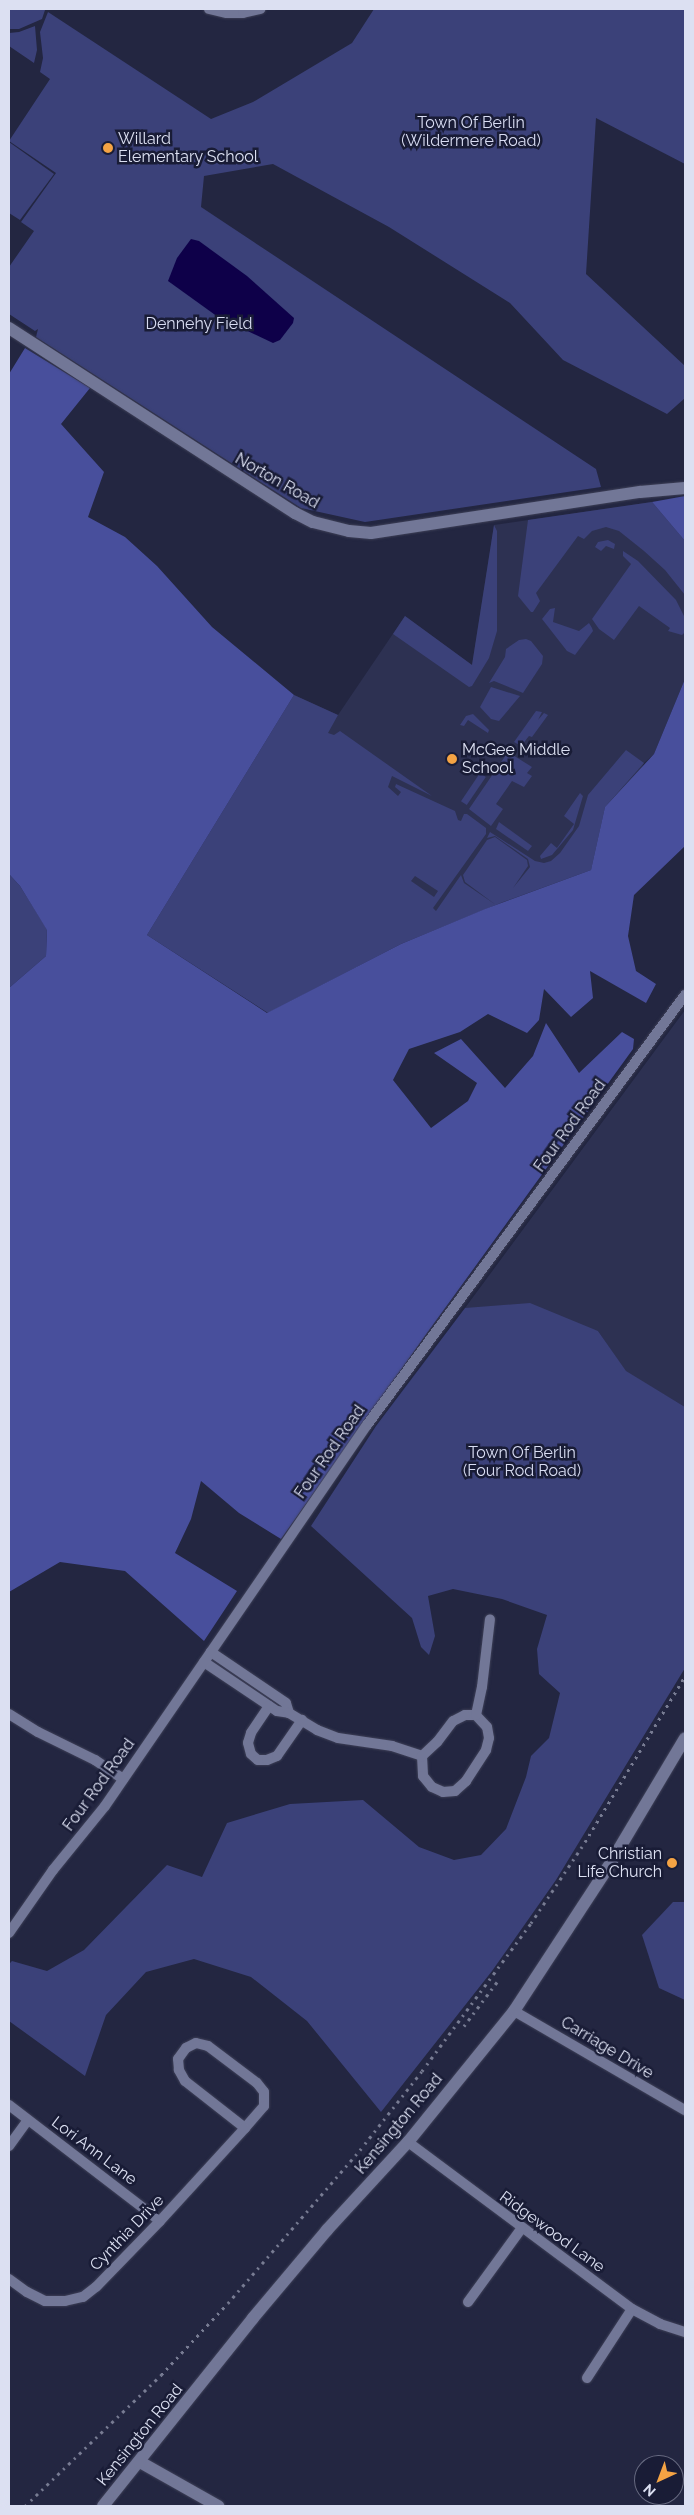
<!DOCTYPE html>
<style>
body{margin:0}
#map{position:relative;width:694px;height:2515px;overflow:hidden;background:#232641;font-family:Raleway,sans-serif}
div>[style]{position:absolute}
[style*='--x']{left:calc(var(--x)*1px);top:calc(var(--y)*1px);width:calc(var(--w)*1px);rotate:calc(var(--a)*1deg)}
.built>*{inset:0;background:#2d3152}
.green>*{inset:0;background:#3b4179;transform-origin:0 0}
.forest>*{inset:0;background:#484f9c}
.water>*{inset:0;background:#0e0049}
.roads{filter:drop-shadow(0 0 1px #3e4057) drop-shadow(0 0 1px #3e4057)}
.minor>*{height:10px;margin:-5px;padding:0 5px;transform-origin:5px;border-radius:5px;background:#727797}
.tertiary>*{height:12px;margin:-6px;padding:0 6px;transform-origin:6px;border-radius:6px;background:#727797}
.secondary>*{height:12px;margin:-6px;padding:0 6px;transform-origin:6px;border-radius:6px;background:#727797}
.rail>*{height:3px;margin-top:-1.5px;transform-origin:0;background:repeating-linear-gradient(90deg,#787c93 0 2.5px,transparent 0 7.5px)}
.dots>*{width:14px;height:14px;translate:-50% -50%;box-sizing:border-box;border:2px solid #191c36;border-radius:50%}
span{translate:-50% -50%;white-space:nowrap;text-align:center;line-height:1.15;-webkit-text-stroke:5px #191c36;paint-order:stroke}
.park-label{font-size:16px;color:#d9ddf3}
.poi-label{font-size:16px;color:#dce0f2}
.left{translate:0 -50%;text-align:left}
.right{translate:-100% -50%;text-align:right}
.street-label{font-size:16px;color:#dce0f2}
.frame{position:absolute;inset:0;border:10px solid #dce0f2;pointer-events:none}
.north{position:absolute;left:634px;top:2455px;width:50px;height:50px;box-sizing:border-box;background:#191c36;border:1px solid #676a81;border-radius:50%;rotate:223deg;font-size:14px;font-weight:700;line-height:20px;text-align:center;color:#dce0f2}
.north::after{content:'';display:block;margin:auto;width:18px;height:22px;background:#f4a344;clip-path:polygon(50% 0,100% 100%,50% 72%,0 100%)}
</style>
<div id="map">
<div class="built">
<i style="clip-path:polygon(652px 502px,685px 541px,685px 679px,654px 754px,644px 763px,591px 870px,485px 909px,147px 935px,294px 695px,338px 715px,405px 616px,472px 665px,494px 525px)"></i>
<i style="clip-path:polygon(685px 1010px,685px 1407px,626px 1372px,598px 1331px,465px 1308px)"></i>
</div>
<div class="green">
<i style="clip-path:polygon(9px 9px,43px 9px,45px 10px,42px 19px,19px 29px,9px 29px)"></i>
<i style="clip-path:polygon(374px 9px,685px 9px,685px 164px,596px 118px,586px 274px,685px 366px,685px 398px,667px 414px,563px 360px,510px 303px,389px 227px,273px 164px,204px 176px,201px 207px,596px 469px,601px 487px,365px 522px,301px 508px,36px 337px,38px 329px,35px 331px,9px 314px,9px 267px,34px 231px,21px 222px,56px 173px,9px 141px,50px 79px,40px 72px,43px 58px,40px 32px,48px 12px,211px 119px,253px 102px,352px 43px)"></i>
<i style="clip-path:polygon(35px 26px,37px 50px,34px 63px,9px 46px,9px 33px,19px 32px)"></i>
<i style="clip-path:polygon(9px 142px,54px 174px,20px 220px,9px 213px)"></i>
<i style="clip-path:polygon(652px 502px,685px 541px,685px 595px,665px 570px,644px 551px,619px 531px,606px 527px,592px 531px,584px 539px,578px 536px,536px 593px,540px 601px,533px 612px,531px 612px,518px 596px,528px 520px)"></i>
<i style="clip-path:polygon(494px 525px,497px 531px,497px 631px,489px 658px,472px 686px,469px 687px,393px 634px,405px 616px,472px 665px)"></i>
<i style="clip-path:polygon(608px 540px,615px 544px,614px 549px,606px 546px,601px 551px,595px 547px,598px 542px)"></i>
<i style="clip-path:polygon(623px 551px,638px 561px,676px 600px,684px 616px,685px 632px,682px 635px,668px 631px,670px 628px,639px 606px,614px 640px,599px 629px,592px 619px,631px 564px,623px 556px)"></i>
<i style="clip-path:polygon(555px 608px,553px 622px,579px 631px,589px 623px,592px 628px,593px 631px,575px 655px,567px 651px,542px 619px,550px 609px)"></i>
<i style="clip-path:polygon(526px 639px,531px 641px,543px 656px,542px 664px,523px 693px,494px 681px,489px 683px,505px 657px,506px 649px,519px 640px)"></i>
<i style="clip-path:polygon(491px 687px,520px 696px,499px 721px,491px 719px,480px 707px)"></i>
<i style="clip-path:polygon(evenodd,294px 695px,338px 715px,328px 733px,334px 735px,340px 731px,432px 796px,392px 776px,388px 787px,398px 796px,401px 792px,395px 787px,396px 784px,455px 811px,458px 820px,461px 821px,464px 814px,467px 814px,486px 828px,486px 834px,433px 908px,436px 911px,461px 875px,464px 883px,496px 905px,465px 882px,463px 875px,487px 840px,495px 837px,527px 860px,528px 866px,513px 888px,530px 867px,528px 859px,495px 836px,487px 838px,490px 832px,535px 861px,544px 863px,551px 861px,560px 853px,579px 826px,588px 795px,626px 750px,644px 763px,605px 807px,591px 870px,503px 902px,401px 944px,268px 1013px,147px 935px,294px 695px,415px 876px,438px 891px,434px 897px,411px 881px,415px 876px)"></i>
<i style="clip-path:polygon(536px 711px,542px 712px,538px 720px,544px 713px,548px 715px,532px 737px,529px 736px,521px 746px,514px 742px)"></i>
<i style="clip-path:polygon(473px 714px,489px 730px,488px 733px,468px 720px,464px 726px,460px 725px,466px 716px)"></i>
<i style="clip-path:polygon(508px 752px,532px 767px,527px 773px,532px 776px,524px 787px,512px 781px,496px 804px,503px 809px,491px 826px,469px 809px)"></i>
<i style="left:480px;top:773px;width:7px;height:34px;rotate:34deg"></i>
<i style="clip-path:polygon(580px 793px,583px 796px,573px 830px,552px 855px,541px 859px,540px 856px,551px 843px,557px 848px,574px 824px,564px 816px)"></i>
<i style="clip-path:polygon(499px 822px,532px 846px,528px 851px,496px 829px)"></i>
<i style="clip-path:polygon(9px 874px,20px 886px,47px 929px,46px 956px,9px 988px)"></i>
<i style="clip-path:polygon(530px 1303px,598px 1331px,626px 1371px,685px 1407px,685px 1668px,556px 1880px,492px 1971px,381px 2112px,307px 2021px,251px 1977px,194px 1959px,146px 1972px,106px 2015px,85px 2076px,9px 2021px,9px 1964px,12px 1961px,47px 1971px,84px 1950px,167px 1865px,202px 1877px,227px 1823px,290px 1804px,363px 1800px,419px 1847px,454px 1860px,481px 1855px,506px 1829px,526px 1777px,531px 1756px,549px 1738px,560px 1693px,539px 1674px,537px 1649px,547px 1615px,502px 1599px,453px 1589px,428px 1596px,435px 1636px,429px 1655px,421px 1647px,412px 1618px,311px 1526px,376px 1426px,465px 1308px)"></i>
<i style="clip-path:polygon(673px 1902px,685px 1902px,685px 2000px,659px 1988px,642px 1935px)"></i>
</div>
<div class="forest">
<i style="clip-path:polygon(25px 348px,90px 388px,61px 424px,104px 472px,88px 517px,125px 537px,157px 566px,212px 627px,294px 695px,147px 935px,267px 1013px,401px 944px,485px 909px,591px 870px,605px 807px,654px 754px,685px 679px,685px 846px,634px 895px,628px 936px,636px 971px,656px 984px,646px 1003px,590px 971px,593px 998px,571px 1017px,544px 989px,539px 1020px,527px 1033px,488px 1014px,460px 1032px,409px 1049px,393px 1080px,431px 1128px,468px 1101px,477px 1083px,434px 1053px,461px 1039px,505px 1088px,533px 1056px,546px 1023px,579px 1073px,622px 1032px,634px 1039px,633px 1049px,427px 1333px,281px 1539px,239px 1513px,201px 1481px,191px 1519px,175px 1553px,237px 1591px,204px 1641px,125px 1571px,60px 1562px,9px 1592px,9px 988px,46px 956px,47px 930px,20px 886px,9px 874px,9px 374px)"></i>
<i style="clip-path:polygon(685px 496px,685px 541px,652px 502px)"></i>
</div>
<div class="water">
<i style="clip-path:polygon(191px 239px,199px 241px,247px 276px,294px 318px,293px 323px,280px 340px,273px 343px,218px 317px,168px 281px,177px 258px)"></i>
</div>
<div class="roads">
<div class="minor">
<i style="--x:209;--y:9;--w:18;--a:13"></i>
<i style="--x:227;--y:13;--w:16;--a:0"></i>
<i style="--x:243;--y:13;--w:18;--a:-13"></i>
<i style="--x:204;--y:1662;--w:88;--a:33.9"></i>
<i style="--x:277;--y:1711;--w:12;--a:9"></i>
<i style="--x:289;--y:1713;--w:10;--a:-107"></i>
<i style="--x:286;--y:1703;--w:91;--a:-145.8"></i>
<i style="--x:269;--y:1706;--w:32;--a:124"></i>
<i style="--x:251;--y:1733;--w:10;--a:107"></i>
<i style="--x:248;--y:1743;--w:11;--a:75"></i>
<i style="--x:251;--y:1754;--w:9;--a:41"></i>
<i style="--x:258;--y:1760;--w:9;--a:0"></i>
<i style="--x:267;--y:1760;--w:11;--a:-22"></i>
<i style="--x:277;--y:1756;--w:44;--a:-55.2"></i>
<i style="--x:289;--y:1713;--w:33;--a:31"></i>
<i style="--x:317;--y:1730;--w:22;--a:21"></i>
<i style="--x:338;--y:1738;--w:55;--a:8.4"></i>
<i style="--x:392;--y:1746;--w:32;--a:18"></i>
<i style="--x:422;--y:1756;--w:20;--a:87"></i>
<i style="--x:423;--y:1776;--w:14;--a:51"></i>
<i style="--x:432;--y:1787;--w:12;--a:24"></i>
<i style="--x:443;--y:1792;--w:12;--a:-5"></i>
<i style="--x:455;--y:1791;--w:15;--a:-42"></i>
<i style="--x:466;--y:1781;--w:37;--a:-57"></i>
<i style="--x:486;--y:1750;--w:12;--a:-76"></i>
<i style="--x:489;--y:1738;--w:11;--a:-100"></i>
<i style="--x:487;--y:1727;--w:16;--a:-133"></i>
<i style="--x:476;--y:1715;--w:11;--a:180"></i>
<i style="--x:465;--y:1715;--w:13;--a:153"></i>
<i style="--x:453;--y:1721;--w:26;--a:127"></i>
<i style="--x:437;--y:1742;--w:21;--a:137"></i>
<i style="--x:9;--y:1714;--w:34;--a:32"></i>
<i style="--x:38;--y:1732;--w:64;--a:26.2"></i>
<i style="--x:95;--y:1760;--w:34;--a:34"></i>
<i style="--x:476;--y:1715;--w:29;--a:-78"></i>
<i style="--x:482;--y:1687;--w:68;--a:-83.3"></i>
<i style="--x:9;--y:1933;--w:77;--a:-55.1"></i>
<i style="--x:53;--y:1870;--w:82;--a:-50.9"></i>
<i style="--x:105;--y:1806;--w:462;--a:-55.5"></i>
<i style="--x:367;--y:1425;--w:535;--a:-53.52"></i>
<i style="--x:514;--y:2011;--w:198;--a:30.1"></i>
<i style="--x:196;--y:2043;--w:12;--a:14"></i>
<i style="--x:208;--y:2046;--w:61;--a:37.1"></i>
<i style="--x:257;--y:2083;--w:11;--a:52"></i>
<i style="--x:264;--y:2092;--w:14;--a:90"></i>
<i style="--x:264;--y:2106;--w:29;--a:131"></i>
<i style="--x:245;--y:2128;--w:76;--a:-141.9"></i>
<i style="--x:185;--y:2081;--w:13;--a:-119"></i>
<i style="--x:179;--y:2070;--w:11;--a:-95"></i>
<i style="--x:178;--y:2059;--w:14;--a:-54"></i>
<i style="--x:186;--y:2048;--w:11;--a:-27"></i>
<i style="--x:9;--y:2105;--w:190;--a:37.5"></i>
<i style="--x:408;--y:2142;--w:279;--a:36.7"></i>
<i style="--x:632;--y:2309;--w:32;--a:28"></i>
<i style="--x:660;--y:2324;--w:26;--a:18"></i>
<i style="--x:9;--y:2146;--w:32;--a:-54"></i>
<i style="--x:9;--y:2279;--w:22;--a:36"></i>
<i style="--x:27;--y:2292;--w:20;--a:27"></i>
<i style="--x:45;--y:2301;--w:20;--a:0"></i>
<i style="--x:65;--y:2301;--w:18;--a:-13"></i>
<i style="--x:83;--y:2297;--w:16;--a:-38"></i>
<i style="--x:96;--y:2287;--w:92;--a:-45.9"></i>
<i style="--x:160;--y:2221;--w:126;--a:-47.6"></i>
<i style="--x:468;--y:2302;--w:90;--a:-54"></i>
<i style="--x:587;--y:2378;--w:82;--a:-56.9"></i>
</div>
<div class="tertiary">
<i style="--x:140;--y:2462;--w:90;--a:29.4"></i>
<i style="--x:103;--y:2506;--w:241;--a:-51.4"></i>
<i style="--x:253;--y:2318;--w:115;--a:-49.9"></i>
<i style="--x:327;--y:2230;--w:120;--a:-47.4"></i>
<i style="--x:408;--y:2142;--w:169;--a:-51"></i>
<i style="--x:514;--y:2011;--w:170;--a:-56.8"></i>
<i style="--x:607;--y:1869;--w:152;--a:-59.2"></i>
</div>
<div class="secondary">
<i style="--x:9;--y:328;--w:341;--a:32.9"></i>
<i style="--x:295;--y:513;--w:20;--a:27"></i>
<i style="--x:313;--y:522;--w:37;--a:14"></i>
<i style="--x:349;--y:531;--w:22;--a:5"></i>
<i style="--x:371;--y:533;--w:272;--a:-8.7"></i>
<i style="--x:640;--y:492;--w:45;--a:-5.1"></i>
</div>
</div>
<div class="rail">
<i style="--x:464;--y:2026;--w:55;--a:-53.1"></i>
<i style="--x:25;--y:2506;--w:189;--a:-43.9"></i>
<i style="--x:161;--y:2375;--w:98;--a:-47.1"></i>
<i style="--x:228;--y:2303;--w:202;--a:-49.2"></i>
<i style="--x:360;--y:2150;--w:100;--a:-51.9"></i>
<i style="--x:422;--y:2071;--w:184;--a:-53.6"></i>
<i style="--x:531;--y:1923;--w:97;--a:-56.3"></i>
<i style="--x:585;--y:1842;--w:194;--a:-58.9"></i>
</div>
<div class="dots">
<i style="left:108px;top:148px;background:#f4a344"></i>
<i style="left:452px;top:759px;background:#f4a344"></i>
<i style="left:672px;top:1863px;background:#f4a344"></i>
</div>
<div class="park-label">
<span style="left:471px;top:132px">Town Of Berlin<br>(Wildermere Road)</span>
<span style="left:199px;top:324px">Dennehy Field</span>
<span style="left:522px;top:1462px">Town Of Berlin<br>(Four Rod Road)</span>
</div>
<div class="poi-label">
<span class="left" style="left:118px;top:148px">Willard<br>Elementary School</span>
<span class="left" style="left:462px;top:759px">McGee Middle<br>School</span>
<span class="right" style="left:662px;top:1863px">Christian<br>Life Church</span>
</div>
<div class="street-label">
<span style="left:277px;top:481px;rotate:30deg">Norton Road</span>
<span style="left:570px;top:1126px;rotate:-54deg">Four Rod Road</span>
<span style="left:330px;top:1452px;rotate:-55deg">Four Rod Road</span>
<span style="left:99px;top:1785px;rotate:-54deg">Four Rod Road</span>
<span style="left:607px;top:2048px;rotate:31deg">Carriage Drive</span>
<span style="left:399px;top:2124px;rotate:-50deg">Kensington Road</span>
<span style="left:94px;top:2151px;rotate:37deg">Lori Ann Lane</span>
<span style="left:552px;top:2232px;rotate:36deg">Ridgewood Lane</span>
<span style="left:127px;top:2233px;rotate:-46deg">Cynthia Drive</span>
<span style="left:140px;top:2435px;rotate:-51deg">Kensington Road</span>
</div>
<div class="frame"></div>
<div class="north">N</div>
</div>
